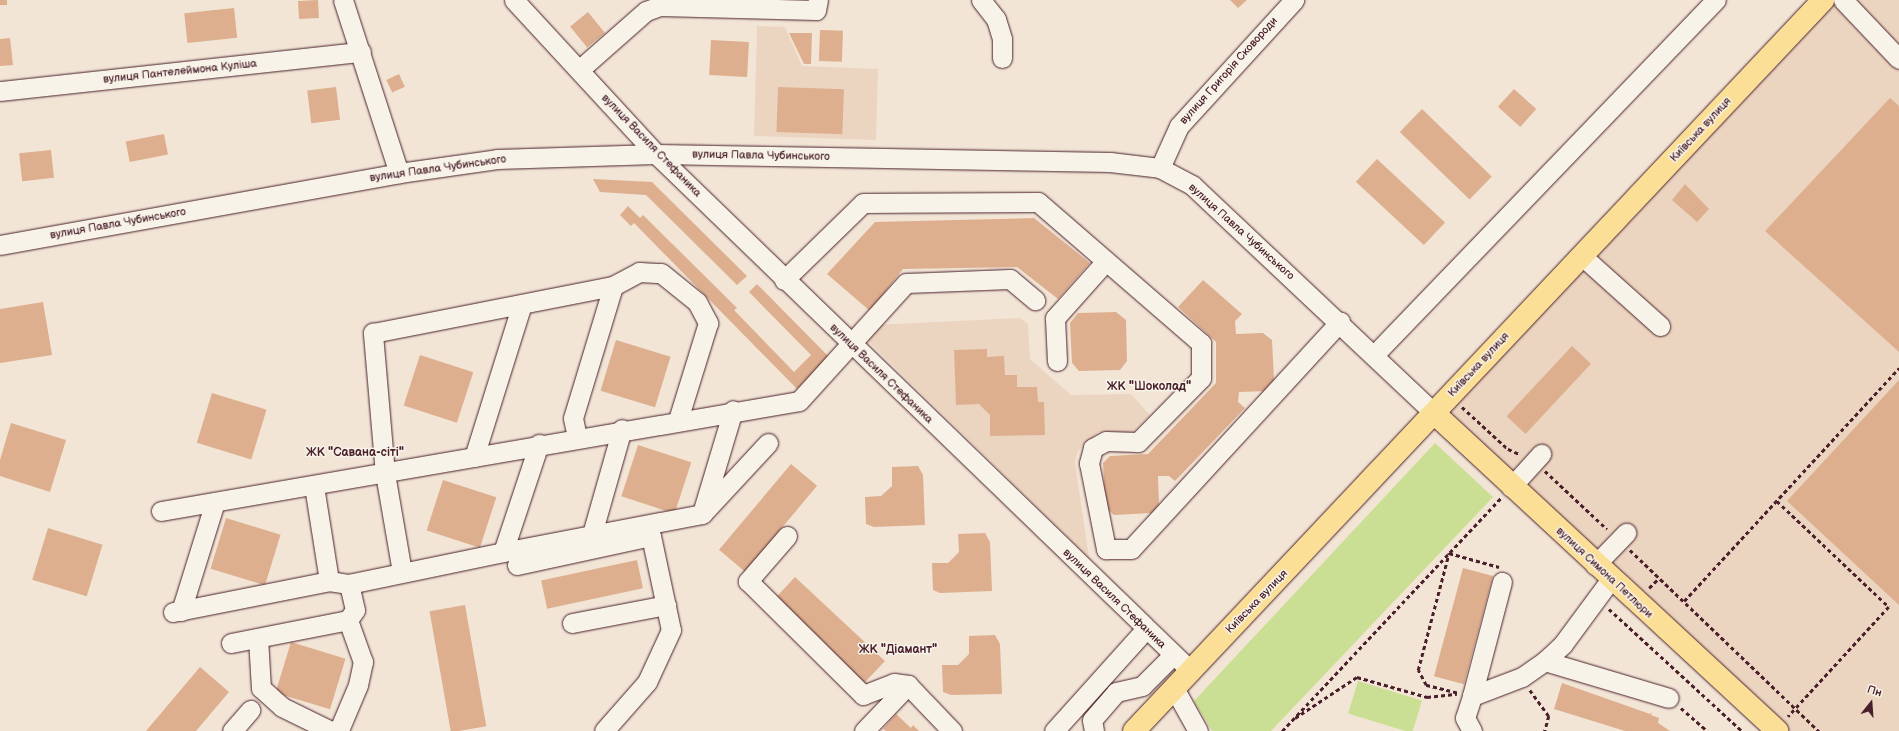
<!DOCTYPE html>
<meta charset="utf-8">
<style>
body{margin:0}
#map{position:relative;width:1899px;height:731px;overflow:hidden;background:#f2e5d6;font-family:"Balsamiq Sans",sans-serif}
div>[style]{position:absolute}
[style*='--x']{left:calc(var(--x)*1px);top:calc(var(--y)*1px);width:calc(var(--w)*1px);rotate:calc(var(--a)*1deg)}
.built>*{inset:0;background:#ecd5c0}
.green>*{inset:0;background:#cbdf94;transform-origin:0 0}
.building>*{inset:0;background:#ddaf8e;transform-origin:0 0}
.path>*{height:2.5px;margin-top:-1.25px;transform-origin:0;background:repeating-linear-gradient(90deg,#4a1f2b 0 4px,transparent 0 7px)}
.roads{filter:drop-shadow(0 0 1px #4a1f2b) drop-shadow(0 0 1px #4a1f2b)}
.minor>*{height:19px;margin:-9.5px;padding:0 9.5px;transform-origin:9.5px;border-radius:9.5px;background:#f7f3e8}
.major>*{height:22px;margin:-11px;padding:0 11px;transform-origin:11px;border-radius:11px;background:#fbdf96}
span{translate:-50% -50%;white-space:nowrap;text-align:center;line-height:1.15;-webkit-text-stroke:3px #f7f3e8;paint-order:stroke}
.street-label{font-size:11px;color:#4a1f2b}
.neighbourhood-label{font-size:12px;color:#4a1f2b;font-weight:700}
.north{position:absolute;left:1851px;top:683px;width:40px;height:40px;-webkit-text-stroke:3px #f7f3e8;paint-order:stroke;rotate:17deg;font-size:11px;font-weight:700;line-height:16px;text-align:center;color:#4a1f2b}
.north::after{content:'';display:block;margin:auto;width:14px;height:18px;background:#4a1f2b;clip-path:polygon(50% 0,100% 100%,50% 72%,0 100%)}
</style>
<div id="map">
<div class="built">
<i style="clip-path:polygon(1823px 0,1899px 0,1899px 731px,1777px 731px,1434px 413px)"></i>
<i style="clip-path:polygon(757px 26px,785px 27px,802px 66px,878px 69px,876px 140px,754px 136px)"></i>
<i style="clip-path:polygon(1020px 318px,1028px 324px,1030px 359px,1071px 395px,1131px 394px,1150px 415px,1131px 434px,1098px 432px,1078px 451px,1075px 462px,1089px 558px,864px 337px,874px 325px)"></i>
</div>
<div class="green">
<i style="clip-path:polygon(1435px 443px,1493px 497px,1271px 731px,1212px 731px,1194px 701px)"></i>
<i style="left:1358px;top:681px;width:67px;height:34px;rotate:17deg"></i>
</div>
<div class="building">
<i style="left:0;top:0;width:7px;height:5px"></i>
<i style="left:318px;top:0;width:18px;height:20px;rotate:87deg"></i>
<i style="clip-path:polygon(1230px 0,1247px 0,1238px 8px)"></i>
<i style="left:234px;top:8px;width:30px;height:50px;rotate:84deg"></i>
<i style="left:588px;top:12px;width:27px;height:23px;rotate:51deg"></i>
<i style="left:820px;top:30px;width:23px;height:31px;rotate:2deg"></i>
<i style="clip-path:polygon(789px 33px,812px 33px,811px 64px,804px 64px)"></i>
<i style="clip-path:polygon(10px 38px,13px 65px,0 66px,0 39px)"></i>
<i style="left:711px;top:40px;width:38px;height:35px;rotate:3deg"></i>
<i style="left:399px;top:74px;width:14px;height:14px;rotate:65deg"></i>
<i style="left:336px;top:87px;width:33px;height:29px;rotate:83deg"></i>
<i style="left:778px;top:87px;width:66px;height:45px;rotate:2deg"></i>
<i style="left:1514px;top:89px;width:30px;height:24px;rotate:42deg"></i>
<i style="clip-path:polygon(1890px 98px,1899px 106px,1899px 352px,1765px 231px)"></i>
<i style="left:1422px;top:109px;width:97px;height:32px;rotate:44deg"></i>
<i style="left:164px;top:134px;width:21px;height:39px;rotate:79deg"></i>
<i style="left:51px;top:150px;width:28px;height:32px;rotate:84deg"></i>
<i style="left:1377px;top:159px;width:93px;height:31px;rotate:43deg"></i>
<i style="clip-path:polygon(593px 179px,652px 182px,747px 276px,737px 285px,646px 195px,600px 192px)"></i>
<i style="clip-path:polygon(1685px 184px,1709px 209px,1697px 222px,1672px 200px)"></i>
<i style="clip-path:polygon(628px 206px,640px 218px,643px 215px,725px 296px,737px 308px,734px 310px,794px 372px,811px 355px,749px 292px,757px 284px,829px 357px,797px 389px,634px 223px,631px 226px,620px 215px)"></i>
<i style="clip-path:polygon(1034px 218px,1090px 263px,1058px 299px,1017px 267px,903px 269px,870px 311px,827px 274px,875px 222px)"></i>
<i style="clip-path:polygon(1203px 280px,1242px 314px,1235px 321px,1236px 334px,1263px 333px,1272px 340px,1274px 380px,1267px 391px,1239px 392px,1238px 402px,1245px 408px,1175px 481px,1169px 476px,1158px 476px,1159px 505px,1152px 513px,1114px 515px,1105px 507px,1103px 463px,1110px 456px,1148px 454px,1216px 383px,1216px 342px,1178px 307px)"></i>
<i style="clip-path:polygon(43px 302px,52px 355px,0 363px,0 309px)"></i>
<i style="clip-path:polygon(1116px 312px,1126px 320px,1127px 361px,1120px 370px,1079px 371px,1072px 363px,1070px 323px,1078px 313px)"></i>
<i style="left:616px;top:340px;width:57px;height:53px;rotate:17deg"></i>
<i style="left:1572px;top:346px;width:26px;height:96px;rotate:43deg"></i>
<i style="clip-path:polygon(987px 349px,987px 357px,1004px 356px,1005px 375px,1017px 375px,1017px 387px,1037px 387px,1038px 402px,1044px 402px,1045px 435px,990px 436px,990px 415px,979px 404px,956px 405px,954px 350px)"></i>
<i style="left:420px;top:355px;width:56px;height:53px;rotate:18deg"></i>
<i style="clip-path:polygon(1899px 380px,1899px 605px,1787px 501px)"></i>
<i style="left:212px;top:393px;width:57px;height:52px;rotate:17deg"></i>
<i style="clip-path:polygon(11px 423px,66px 440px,50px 492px,0 476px,0 460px)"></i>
<i style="left:638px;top:445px;width:56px;height:54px;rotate:18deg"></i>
<i style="left:791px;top:464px;width:34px;height:112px;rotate:40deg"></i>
<i style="clip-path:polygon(918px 466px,923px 475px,925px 525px,874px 527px,866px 524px,865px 497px,881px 496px,892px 486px,892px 467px)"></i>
<i style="left:443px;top:480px;width:56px;height:53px;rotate:18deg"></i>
<i style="left:226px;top:518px;width:57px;height:53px;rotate:17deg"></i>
<i style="left:48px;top:528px;width:57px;height:54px;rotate:17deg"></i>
<i style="clip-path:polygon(985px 533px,990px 542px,992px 591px,940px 593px,933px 590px,932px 563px,948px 563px,959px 552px,958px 534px)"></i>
<i style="left:637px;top:560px;width:29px;height:98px;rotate:78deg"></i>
<i style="left:1463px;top:568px;width:31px;height:112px;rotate:15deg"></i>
<i style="left:795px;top:577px;width:123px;height:30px;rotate:43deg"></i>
<i style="left:465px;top:605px;width:123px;height:36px;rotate:80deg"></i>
<i style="clip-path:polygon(995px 635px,1000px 644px,1002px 694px,951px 695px,943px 692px,942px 665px,958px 665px,969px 654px,969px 636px)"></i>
<i style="left:291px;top:642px;width:57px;height:53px;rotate:17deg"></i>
<i style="clip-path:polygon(200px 667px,229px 692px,196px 731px,146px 731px)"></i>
<i style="clip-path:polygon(1562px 683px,1650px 714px,1652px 712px,1651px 715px,1659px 718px,1658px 723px,1670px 731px,1625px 731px,1554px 709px)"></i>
<i style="clip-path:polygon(896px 714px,911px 728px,913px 725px,919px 731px,886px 731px,883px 729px)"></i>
</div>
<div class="path">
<i style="--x:1462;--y:407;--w:62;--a:42.4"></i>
<i style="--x:1508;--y:449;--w:12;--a:24"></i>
<i style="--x:1545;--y:471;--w:85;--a:43.1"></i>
<i style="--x:1777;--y:501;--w:154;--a:43.4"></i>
<i style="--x:1889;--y:607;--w:149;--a:132.6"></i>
<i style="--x:1630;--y:550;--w:262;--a:43.8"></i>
<i style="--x:1649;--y:588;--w:14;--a:-45"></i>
<i style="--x:1684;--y:601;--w:317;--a:-47.3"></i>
<i style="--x:1609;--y:609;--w:180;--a:42.5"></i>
<i style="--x:1530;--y:690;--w:32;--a:54"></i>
<i style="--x:1549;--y:716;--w:16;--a:105"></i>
<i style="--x:1457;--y:693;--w:32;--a:-166"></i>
<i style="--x:1426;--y:685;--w:17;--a:-118"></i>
<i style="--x:1418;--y:670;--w:121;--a:-75.2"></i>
<i style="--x:1449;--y:553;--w:52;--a:15.6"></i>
<i style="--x:1681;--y:708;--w:35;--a:41"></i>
<i style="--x:1295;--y:718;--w:74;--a:-33.5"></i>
<i style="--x:1357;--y:677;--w:73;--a:15.9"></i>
<i style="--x:1427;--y:697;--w:30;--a:-6"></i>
<i style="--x:1282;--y:731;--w:320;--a:-46.8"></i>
</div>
<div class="roads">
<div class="minor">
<i style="--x:343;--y:0;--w:182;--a:72.1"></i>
<i style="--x:514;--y:0;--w:209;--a:47.3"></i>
<i style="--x:656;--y:154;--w:744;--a:44.02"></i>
<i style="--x:981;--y:0;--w:24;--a:52"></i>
<i style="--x:996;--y:19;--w:21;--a:73"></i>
<i style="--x:1002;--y:39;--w:19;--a:90"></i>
<i style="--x:1843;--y:0;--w:81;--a:46.5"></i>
<i style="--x:579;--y:70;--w:89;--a:-41.4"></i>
<i style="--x:646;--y:11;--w:15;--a:-20"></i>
<i style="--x:660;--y:6;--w:156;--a:1.5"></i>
<i style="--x:816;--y:10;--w:10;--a:-79"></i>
<i style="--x:0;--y:91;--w:363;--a:-6.2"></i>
<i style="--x:1160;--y:168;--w:46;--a:-65.7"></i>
<i style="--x:1179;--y:126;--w:171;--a:-47.6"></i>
<i style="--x:0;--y:245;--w:405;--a:-10.2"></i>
<i style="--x:399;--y:173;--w:99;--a:-8.1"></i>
<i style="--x:497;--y:159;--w:159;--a:-1.8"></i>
<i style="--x:656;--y:154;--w:454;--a:1"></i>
<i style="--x:1110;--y:162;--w:50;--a:6.8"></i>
<i style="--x:1160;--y:168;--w:36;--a:28"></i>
<i style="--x:1192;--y:185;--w:332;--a:43.3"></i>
<i style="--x:1582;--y:256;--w:105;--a:41.9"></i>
<i style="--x:784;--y:280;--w:110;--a:-44.3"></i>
<i style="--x:863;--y:203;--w:175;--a:-0.3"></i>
<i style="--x:1038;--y:202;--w:216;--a:40.9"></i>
<i style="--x:1201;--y:343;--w:35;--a:90"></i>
<i style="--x:1201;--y:378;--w:90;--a:134.5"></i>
<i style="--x:1138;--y:442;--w:32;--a:-178"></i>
<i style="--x:1106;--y:441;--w:15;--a:152"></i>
<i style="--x:1093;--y:448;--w:16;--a:105"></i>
<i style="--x:1089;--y:463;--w:88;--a:78.8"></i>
<i style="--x:1106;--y:549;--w:25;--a:0"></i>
<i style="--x:1131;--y:549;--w:309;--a:-47.4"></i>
<i style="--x:1374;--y:355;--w:493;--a:-46.1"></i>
<i style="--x:1057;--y:361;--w:43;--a:-92.7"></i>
<i style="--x:1055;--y:318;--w:76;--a:-48.2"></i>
<i style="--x:577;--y:437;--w:19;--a:-102"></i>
<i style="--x:573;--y:418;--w:138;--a:-73.1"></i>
<i style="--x:474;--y:457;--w:160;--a:-72.6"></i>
<i style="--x:314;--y:486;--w:96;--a:81"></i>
<i style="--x:1511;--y:487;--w:45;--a:-47.7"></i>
<i style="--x:703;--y:510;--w:104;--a:-73.3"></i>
<i style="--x:161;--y:511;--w:647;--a:-9.78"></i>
<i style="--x:799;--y:401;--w:159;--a:-47.8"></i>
<i style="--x:906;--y:283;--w:104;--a:-2.2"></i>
<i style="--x:1010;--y:279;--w:33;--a:40"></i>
<i style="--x:592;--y:534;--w:109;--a:-74.1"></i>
<i style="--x:787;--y:536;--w:60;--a:130.9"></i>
<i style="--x:748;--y:581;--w:162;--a:44.7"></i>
<i style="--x:863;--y:695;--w:33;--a:-21"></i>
<i style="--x:894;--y:683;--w:14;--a:8"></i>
<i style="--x:503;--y:552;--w:203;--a:-10.8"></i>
<i style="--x:702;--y:514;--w:97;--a:-47.1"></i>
<i style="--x:517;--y:565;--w:137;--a:-12.2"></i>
<i style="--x:651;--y:536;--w:96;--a:78"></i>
<i style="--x:671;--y:630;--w:57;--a:114.8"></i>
<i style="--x:647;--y:682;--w:65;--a:131.3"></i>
<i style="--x:1595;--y:565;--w:45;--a:-45.9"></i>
<i style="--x:402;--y:572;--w:99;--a:-99.8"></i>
<i style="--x:385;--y:474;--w:142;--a:-94.9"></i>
<i style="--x:373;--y:333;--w:245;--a:-11.1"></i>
<i style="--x:613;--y:286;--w:30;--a:-28"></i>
<i style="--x:639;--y:272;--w:22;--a:3"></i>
<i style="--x:661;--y:273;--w:46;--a:38.9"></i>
<i style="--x:697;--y:302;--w:24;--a:62"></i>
<i style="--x:708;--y:323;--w:102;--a:107.2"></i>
<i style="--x:181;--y:611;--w:114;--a:-72.7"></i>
<i style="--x:173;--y:612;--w:159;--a:-11.2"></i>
<i style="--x:329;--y:581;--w:20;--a:9"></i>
<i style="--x:572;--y:623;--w:96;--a:-10.8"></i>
<i style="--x:258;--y:638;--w:50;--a:86.6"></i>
<i style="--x:261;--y:688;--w:28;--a:42"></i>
<i style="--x:282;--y:707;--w:55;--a:26.1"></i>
<i style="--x:331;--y:731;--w:8;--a:-7"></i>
<i style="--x:339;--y:730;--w:49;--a:-67.1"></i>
<i style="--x:358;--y:685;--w:24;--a:-78"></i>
<i style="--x:363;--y:662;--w:45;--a:-109.7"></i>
<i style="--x:231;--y:643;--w:119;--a:-11.1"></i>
<i style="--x:348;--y:620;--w:12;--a:-55"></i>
<i style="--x:355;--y:610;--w:27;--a:-103"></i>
<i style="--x:349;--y:584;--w:157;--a:-11.7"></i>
<i style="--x:503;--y:552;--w:114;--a:-71.6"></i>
<i style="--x:1545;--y:661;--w:129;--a:16.6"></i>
<i style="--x:1174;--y:688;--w:49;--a:60.8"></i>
<i style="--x:1472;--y:696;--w:118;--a:-75.3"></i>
<i style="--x:232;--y:731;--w:28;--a:-49"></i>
<i style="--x:864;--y:731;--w:64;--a:-46.3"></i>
<i style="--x:908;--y:685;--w:64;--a:46.3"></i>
<i style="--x:1054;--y:731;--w:136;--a:-48"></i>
<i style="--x:1094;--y:731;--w:11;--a:-100"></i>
<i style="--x:1092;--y:720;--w:37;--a:-49"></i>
<i style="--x:1116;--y:692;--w:27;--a:-13"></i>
<i style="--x:1142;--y:686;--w:44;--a:-45"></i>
<i style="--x:1472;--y:731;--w:15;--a:-118"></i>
<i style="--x:1465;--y:718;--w:23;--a:-72"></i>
<i style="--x:1472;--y:696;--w:53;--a:-20.8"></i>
<i style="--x:1522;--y:677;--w:28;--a:-35"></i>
<i style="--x:1545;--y:661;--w:25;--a:-43"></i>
<i style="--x:1563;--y:644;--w:81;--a:-53.6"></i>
</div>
<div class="major">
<i style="--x:1434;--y:413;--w:468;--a:42.8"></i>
<i style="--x:1134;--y:731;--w:1005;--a:-46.69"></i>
</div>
</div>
<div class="street-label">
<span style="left:1229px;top:71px;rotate:-48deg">вулиця Григорія Сковороди</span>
<span style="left:180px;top:72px;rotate:-6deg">вулиця Пантелеймона Куліша</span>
<span style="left:1701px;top:130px;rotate:-47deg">Київська вулиця</span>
<span style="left:651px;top:146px;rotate:46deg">вулиця Василя Стефаника</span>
<span style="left:761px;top:156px;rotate:1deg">вулиця Павла Чубинського</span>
<span style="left:438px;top:169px;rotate:-8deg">вулиця Павла Чубинського</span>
<span style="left:118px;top:224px;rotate:-10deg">вулиця Павла Чубинського</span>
<span style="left:1241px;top:232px;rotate:42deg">вулиця Павла Чубинського</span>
<span style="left:1479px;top:365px;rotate:-47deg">Київська вулиця</span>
<span style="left:881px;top:374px;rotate:44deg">вулиця Василя Стефаника</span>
<span style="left:1604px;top:573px;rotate:43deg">вулиця Симона Петлюри</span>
<span style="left:1114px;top:599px;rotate:44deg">вулиця Василя Стефаника</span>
<span style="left:1257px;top:602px;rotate:-46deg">Київська вулиця</span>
</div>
<div class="neighbourhood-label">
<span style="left:1149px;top:387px">ЖК "Шоколад"</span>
<span style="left:355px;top:453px">ЖК "Савана-сіті"</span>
<span style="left:898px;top:650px">ЖК "Діамант"</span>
</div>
<div class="north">Пн</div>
</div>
